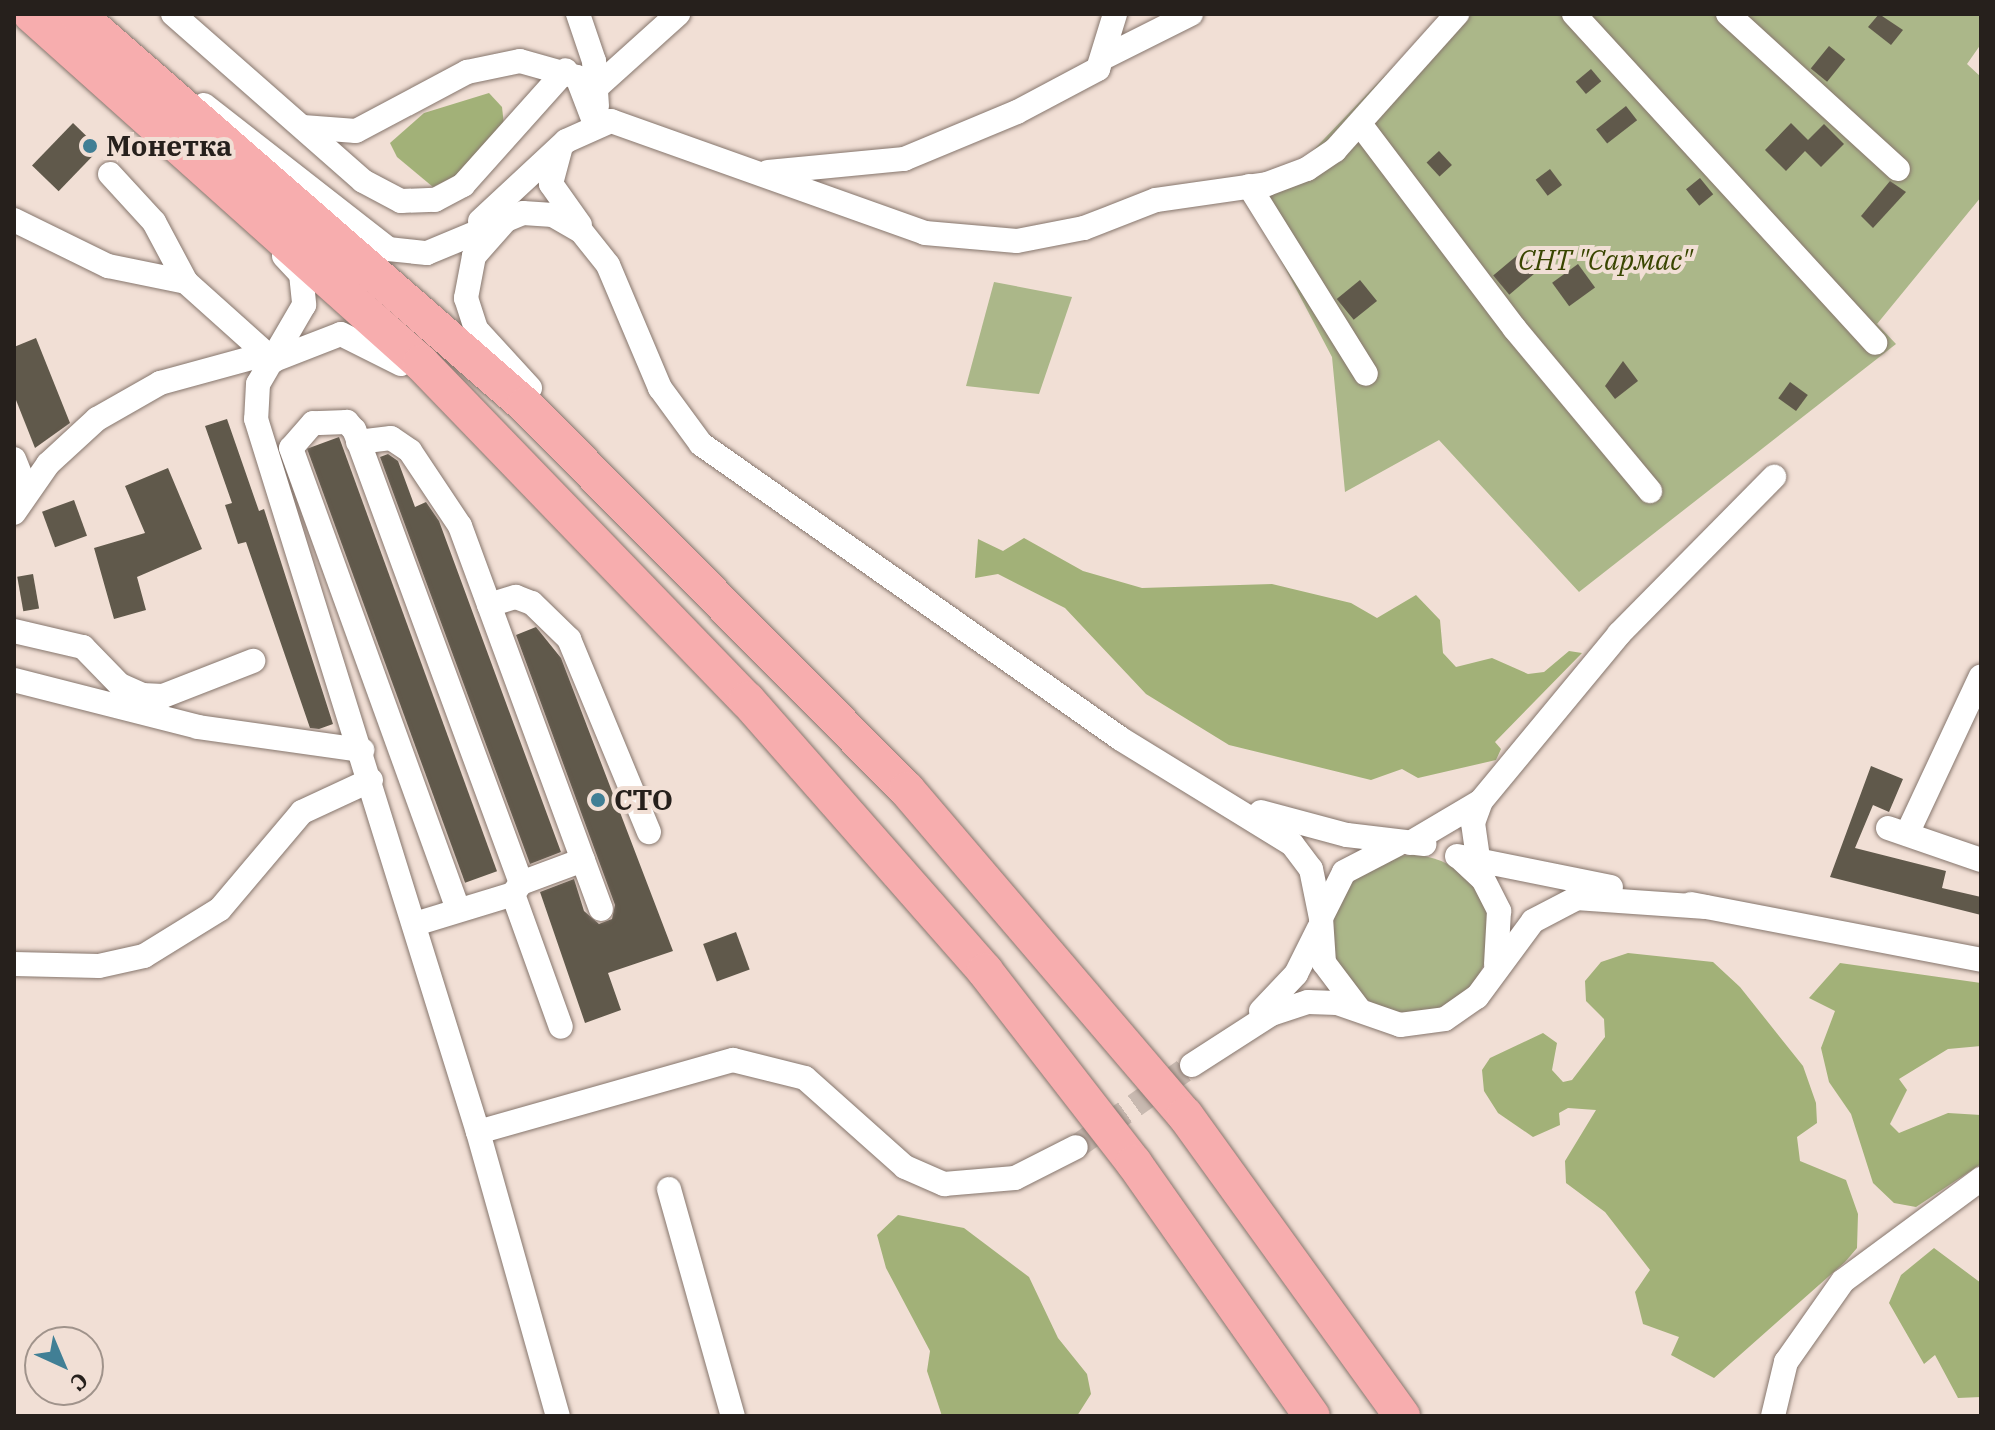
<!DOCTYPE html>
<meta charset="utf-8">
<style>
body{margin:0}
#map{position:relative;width:1995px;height:1430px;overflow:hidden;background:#f1dfd5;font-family:"IBM Plex Serif",serif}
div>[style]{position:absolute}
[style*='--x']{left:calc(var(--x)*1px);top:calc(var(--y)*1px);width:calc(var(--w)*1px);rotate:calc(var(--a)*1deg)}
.green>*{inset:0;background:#abb789}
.round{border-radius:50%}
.forest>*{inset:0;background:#a2b178}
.building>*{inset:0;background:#60594b;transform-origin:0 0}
.minor-tunnel>*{height:24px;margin-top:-12px;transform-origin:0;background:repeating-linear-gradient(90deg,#c8b9b0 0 24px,transparent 0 36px)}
.roads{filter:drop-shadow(0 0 2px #86766d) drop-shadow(0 0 2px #86766d)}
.minor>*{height:24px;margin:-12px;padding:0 12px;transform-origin:12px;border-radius:12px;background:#fff}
.highway>*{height:36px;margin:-18px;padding:0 18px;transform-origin:18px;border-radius:18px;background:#f7adae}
.dots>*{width:22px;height:22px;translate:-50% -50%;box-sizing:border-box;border:4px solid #f1dfd5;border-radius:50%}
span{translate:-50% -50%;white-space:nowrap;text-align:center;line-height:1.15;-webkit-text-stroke:8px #f1dfd5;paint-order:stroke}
.poi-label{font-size:28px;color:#26201c;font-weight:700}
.left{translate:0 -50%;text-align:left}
.park-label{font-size:28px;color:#394500;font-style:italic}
.frame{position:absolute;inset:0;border:16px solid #26201c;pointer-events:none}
.north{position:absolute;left:24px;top:1326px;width:80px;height:80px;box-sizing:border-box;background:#f1dfd5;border:2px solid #a0938b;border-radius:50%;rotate:136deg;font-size:22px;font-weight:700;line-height:32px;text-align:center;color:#26201c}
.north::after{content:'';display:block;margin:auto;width:28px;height:36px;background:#417f95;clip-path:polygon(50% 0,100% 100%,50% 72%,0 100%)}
</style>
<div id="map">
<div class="green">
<i style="clip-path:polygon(1444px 14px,1981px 14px,1981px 44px,1967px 64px,1981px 77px,1981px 197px,1877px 324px,1896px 344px,1579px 592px,1439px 440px,1345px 492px,1332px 357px,1255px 211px)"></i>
<i style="clip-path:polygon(994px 282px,1072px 297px,1039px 394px,966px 386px)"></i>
<i class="round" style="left:1332px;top:855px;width:158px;height:158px"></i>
</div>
<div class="forest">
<i style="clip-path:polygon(489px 93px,502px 107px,504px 125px,463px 172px,433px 187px,397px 157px,390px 143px,424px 113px)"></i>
<i style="clip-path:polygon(1024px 538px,1083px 571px,1142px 588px,1272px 584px,1351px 603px,1377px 618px,1416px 595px,1440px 620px,1443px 653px,1456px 667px,1492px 658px,1528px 674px,1544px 672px,1569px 651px,1582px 653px,1495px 742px,1501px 749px,1496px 760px,1418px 778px,1402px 769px,1371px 780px,1229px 745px,1146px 694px,1065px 608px,998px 574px,975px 578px,978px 539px,1003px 551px)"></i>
<i style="clip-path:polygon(1628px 953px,1713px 962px,1740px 987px,1803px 1066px,1816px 1103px,1817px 1123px,1797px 1137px,1800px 1161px,1846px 1180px,1858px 1214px,1857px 1248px,1845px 1262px,1714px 1378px,1671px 1355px,1679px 1337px,1643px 1324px,1635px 1292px,1650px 1270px,1605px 1212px,1566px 1183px,1565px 1161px,1596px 1110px,1568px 1108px,1559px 1113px,1560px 1125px,1533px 1137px,1498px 1113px,1484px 1091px,1482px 1070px,1490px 1058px,1543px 1033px,1557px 1043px,1552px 1070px,1563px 1082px,1572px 1080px,1605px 1037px,1604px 1019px,1586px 1001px,1585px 981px,1601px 962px)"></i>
<i style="clip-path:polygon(1840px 963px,1981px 983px,1981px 1046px,1948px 1049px,1899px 1079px,1907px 1090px,1890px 1124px,1899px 1133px,1948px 1113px,1981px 1115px,1981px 1164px,1916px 1207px,1894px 1203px,1873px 1183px,1851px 1114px,1829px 1082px,1821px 1048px,1835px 1011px,1809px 998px)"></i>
<i style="clip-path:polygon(898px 1215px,964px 1228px,1029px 1277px,1058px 1338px,1087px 1374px,1091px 1394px,1077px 1416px,942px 1416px,927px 1371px,930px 1351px,886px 1268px,877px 1235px)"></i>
<i style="clip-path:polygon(1934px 1248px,1981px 1283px,1981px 1397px,1958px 1398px,1935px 1355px,1924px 1364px,1889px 1303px,1901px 1275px)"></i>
</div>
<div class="building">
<i style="clip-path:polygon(1879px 14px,1903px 30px,1891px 45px,1868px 27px)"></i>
<i style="left:1829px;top:46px;width:21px;height:29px;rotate:39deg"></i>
<i style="left:1591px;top:69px;width:16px;height:20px;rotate:50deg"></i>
<i style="left:1626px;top:106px;width:18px;height:38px;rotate:52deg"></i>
<i style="left:73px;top:123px;width:37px;height:59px;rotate:44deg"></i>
<i style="clip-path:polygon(1791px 123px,1808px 140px,1824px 124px,1844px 144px,1821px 167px,1805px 151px,1786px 171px,1765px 150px)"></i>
<i style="left:1439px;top:151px;width:19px;height:17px;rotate:47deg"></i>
<i style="left:1550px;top:169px;width:20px;height:18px;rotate:53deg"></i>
<i style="left:1700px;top:178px;width:21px;height:18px;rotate:51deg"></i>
<i style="clip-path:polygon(1890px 181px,1906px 192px,1873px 228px,1861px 216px)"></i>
<i style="left:1520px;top:253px;width:25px;height:35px;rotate:50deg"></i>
<i style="left:1578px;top:264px;width:29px;height:32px;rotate:54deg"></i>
<i style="left:1360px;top:280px;width:27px;height:30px;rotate:51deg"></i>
<i style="clip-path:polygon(36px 338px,70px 423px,35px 448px,14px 395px,14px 347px)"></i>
<i style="clip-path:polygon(1623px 361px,1638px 381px,1615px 399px,1605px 386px)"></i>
<i style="left:1790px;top:382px;width:22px;height:20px;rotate:36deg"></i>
<i style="clip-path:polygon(227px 419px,259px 511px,264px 509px,333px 724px,319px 729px,310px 728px,246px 542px,238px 544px,225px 505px,232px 503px,205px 426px)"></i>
<i style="left:339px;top:437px;width:462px;height:34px;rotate:70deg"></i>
<i style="clip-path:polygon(388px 454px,398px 461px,415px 507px,426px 502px,439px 521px,561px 852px,530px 864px,380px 457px)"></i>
<i style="clip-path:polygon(168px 468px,202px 549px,137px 577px,146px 610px,114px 619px,94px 548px,145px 533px,125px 486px)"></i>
<i style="left:74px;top:500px;width:38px;height:34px;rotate:70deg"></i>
<i style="left:33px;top:574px;width:35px;height:16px;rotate:80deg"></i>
<i style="clip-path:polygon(536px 627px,561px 658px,673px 951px,608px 973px,621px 1010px,585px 1023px,540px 892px,574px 879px,584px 911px,599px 924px,612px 919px,615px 905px,516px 635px)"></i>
<i style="clip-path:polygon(1871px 766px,1903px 779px,1889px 812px,1873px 805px,1855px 848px,1946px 871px,1942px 888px,1981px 897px,1981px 915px,1830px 877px)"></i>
<i style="left:736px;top:932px;width:40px;height:35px;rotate:70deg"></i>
</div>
<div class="minor-tunnel">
<i style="--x:1076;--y:1147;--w:142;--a:-35.3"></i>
</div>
<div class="roads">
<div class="minor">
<i style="--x:173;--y:14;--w:253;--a:41.3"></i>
<i style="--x:363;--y:181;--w:43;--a:27.8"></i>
<i style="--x:401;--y:201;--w:34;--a:-2"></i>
<i style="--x:435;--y:200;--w:32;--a:-28"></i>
<i style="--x:463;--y:185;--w:154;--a:-48.2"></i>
<i style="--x:578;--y:14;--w:50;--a:71.2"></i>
<i style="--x:594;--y:61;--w:45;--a:86.2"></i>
<i style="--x:1574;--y:14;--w:446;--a:47.5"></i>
<i style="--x:1728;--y:14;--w:230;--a:42.4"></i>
<i style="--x:1107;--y:56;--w:94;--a:-26.6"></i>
<i style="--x:598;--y:86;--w:108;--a:-42"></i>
<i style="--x:204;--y:105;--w:234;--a:38"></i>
<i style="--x:388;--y:249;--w:39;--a:6"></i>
<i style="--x:427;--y:253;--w:104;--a:-22.6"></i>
<i style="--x:523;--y:213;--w:30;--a:4"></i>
<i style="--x:553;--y:215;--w:32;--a:30"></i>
<i style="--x:581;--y:231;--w:43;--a:51.5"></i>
<i style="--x:608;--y:265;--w:134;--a:67.1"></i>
<i style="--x:660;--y:388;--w:69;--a:53.8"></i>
<i style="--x:701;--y:444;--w:513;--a:35.08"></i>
<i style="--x:1121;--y:739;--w:201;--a:31.6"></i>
<i style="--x:1292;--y:844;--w:31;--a:53"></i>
<i style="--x:1311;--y:869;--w:50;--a:78.5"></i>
<i style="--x:1360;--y:124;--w:257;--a:52.9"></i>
<i style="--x:1515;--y:329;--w:211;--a:50.2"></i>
<i style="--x:303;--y:127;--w:53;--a:4.3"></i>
<i style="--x:356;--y:131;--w:126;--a:-28"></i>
<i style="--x:467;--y:72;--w:54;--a:-11.7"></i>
<i style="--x:520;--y:61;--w:59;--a:15.7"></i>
<i style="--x:577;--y:77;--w:50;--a:69"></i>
<i style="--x:560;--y:150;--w:35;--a:105"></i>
<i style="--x:551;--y:184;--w:50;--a:54.7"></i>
<i style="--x:768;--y:172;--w:137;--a:-5.5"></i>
<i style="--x:904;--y:159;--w:122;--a:-22.6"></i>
<i style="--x:1017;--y:112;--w:92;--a:-28"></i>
<i style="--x:1098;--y:69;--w:58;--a:-72.8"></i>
<i style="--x:110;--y:174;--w:65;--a:47.5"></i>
<i style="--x:154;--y:222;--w:68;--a:61.9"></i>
<i style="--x:1249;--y:186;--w:221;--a:58.1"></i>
<i style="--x:14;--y:220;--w:105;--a:26.1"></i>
<i style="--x:108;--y:266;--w:80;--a:11.6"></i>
<i style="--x:186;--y:282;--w:118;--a:41.9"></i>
<i style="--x:480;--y:221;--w:117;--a:-42.9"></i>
<i style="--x:566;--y:141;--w:49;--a:-24"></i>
<i style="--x:611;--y:121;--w:333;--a:19.6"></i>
<i style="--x:925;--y:233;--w:92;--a:5"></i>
<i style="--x:1017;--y:241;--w:68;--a:-11"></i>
<i style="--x:1084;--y:228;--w:77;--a:-21.3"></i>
<i style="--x:1156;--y:200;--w:112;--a:-8.2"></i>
<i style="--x:1267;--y:184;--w:43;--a:-20.6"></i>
<i style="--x:1307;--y:169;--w:34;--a:-34"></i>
<i style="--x:1335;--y:150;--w:183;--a:-48.1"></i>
<i style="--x:505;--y:221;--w:47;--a:131.5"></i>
<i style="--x:474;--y:256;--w:43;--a:100.8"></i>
<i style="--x:466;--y:298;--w:33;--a:72"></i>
<i style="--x:476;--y:329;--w:80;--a:47.5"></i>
<i style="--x:284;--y:256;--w:25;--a:47"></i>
<i style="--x:301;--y:274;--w:31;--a:84"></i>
<i style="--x:304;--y:305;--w:91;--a:120.2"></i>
<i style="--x:258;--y:384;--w:35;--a:93"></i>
<i style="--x:256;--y:419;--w:747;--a:72.71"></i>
<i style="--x:478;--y:1132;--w:295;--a:74.3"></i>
<i style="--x:279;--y:358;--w:66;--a:-21.2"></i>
<i style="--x:341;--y:334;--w:67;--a:26.6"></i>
<i style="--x:358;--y:442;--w:33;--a:-7"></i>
<i style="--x:391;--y:438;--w:23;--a:34"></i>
<i style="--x:410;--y:451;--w:90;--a:56.3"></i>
<i style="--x:460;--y:526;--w:408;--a:69.8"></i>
<i style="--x:14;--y:459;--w:22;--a:68"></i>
<i style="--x:22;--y:479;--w:25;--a:104"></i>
<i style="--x:14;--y:513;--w:60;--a:-55.2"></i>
<i style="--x:48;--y:464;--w:67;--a:-42.6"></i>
<i style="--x:97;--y:419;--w:73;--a:-29.7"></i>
<i style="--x:160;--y:383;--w:110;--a:-15.3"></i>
<i style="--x:489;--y:605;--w:28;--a:-17"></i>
<i style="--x:516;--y:597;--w:17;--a:21"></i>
<i style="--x:532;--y:603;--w:52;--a:44.2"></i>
<i style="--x:569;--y:639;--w:209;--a:67.5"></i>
<i style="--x:14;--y:631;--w:71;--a:13.1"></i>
<i style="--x:83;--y:647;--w:53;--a:45.8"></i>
<i style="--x:120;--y:685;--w:24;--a:24"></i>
<i style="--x:142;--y:695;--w:21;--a:3"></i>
<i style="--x:163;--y:696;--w:97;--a:-21.3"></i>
<i style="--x:14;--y:680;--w:190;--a:14.3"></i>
<i style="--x:198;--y:727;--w:166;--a:8"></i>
<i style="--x:1261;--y:812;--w:89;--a:15"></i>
<i style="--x:1347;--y:835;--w:78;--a:6.7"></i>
<i style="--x:1888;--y:828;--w:98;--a:19"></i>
<i style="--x:1907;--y:834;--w:174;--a:-64.9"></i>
<i style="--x:1410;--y:843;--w:82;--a:-30.6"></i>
<i style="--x:1481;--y:801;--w:217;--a:-50.4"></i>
<i style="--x:1619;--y:634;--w:221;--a:-45.4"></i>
<i style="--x:1457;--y:856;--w:157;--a:11.4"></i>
<i style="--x:1459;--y:857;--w:33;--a:43"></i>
<i style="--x:1483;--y:879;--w:36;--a:63"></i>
<i style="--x:1499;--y:911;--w:53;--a:93.2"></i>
<i style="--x:1480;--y:872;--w:49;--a:-98.1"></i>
<i style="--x:1473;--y:823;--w:23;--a:-70"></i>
<i style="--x:521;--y:883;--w:66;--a:-20.4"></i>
<i style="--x:513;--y:894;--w:141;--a:70.2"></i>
<i style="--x:1691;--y:904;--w:295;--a:10.9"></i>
<i style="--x:415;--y:924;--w:102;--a:-17"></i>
<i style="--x:513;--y:894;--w:14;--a:-54"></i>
<i style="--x:521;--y:883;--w:483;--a:-110.2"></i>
<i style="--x:354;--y:430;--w:11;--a:-131"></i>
<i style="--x:347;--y:422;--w:34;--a:178"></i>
<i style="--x:313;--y:423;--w:33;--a:131"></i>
<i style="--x:291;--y:448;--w:491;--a:70.1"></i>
<i style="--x:14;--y:964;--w:85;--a:1.3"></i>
<i style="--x:99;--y:966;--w:46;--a:-12.5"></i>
<i style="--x:144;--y:956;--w:89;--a:-31.7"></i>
<i style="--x:220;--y:909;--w:127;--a:-49.8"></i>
<i style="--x:302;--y:812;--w:76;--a:-24.9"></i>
<i style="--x:1358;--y:1008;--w:56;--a:-127.1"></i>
<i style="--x:1324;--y:963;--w:45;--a:-93.8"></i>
<i style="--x:1321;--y:918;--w:51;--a:-63.4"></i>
<i style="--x:1344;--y:872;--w:59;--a:-27.4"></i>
<i style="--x:1261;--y:1011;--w:51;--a:-46.6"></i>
<i style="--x:1296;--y:974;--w:51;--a:-63.4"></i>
<i style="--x:1192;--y:1065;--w:94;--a:-32.8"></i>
<i style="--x:1271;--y:1014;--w:39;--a:-18"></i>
<i style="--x:1308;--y:1002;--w:29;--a:2"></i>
<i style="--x:1337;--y:1003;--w:67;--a:19.2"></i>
<i style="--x:1400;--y:1025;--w:45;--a:-7.6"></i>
<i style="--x:1445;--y:1019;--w:39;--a:-35"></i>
<i style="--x:1477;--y:997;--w:94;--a:-53.6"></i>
<i style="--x:1533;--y:921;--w:50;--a:-27.6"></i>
<i style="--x:1577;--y:898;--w:128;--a:4"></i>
<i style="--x:478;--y:1132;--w:265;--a:-15.8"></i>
<i style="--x:733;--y:1060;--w:74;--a:14"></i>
<i style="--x:805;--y:1078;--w:134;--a:41.7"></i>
<i style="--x:905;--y:1167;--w:43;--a:23.6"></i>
<i style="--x:944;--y:1184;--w:71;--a:-4.8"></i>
<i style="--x:1015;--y:1178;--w:68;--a:-26.9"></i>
<i style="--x:669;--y:1189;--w:236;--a:74.3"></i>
<i style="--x:1773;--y:1416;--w:56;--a:-76.5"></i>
<i style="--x:1786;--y:1362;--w:99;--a:-54.9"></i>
<i style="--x:1843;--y:1281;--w:172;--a:-36.5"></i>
</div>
<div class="highway">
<i style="--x:31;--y:14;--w:523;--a:41.82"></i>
<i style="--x:421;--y:363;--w:469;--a:46"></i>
<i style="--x:747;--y:700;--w:361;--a:48.7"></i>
<i style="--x:985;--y:971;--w:243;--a:52.2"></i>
<i style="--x:1134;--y:1163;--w:309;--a:54.9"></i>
<i style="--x:77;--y:14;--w:595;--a:41.11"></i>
<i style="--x:525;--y:405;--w:542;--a:45.22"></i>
<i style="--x:907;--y:790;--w:428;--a:49.5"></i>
<i style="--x:1185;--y:1115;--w:371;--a:54.2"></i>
</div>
</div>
<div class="dots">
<i style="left:90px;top:146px;background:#417f95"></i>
<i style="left:598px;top:800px;background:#417f95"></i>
</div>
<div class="poi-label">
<span class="left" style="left:106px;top:146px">Монетка</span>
<span class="left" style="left:614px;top:800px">СТО</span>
</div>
<div class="park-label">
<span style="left:1605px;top:260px">СНТ "Сармас"</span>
</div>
<div class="frame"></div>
<div class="north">С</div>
</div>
